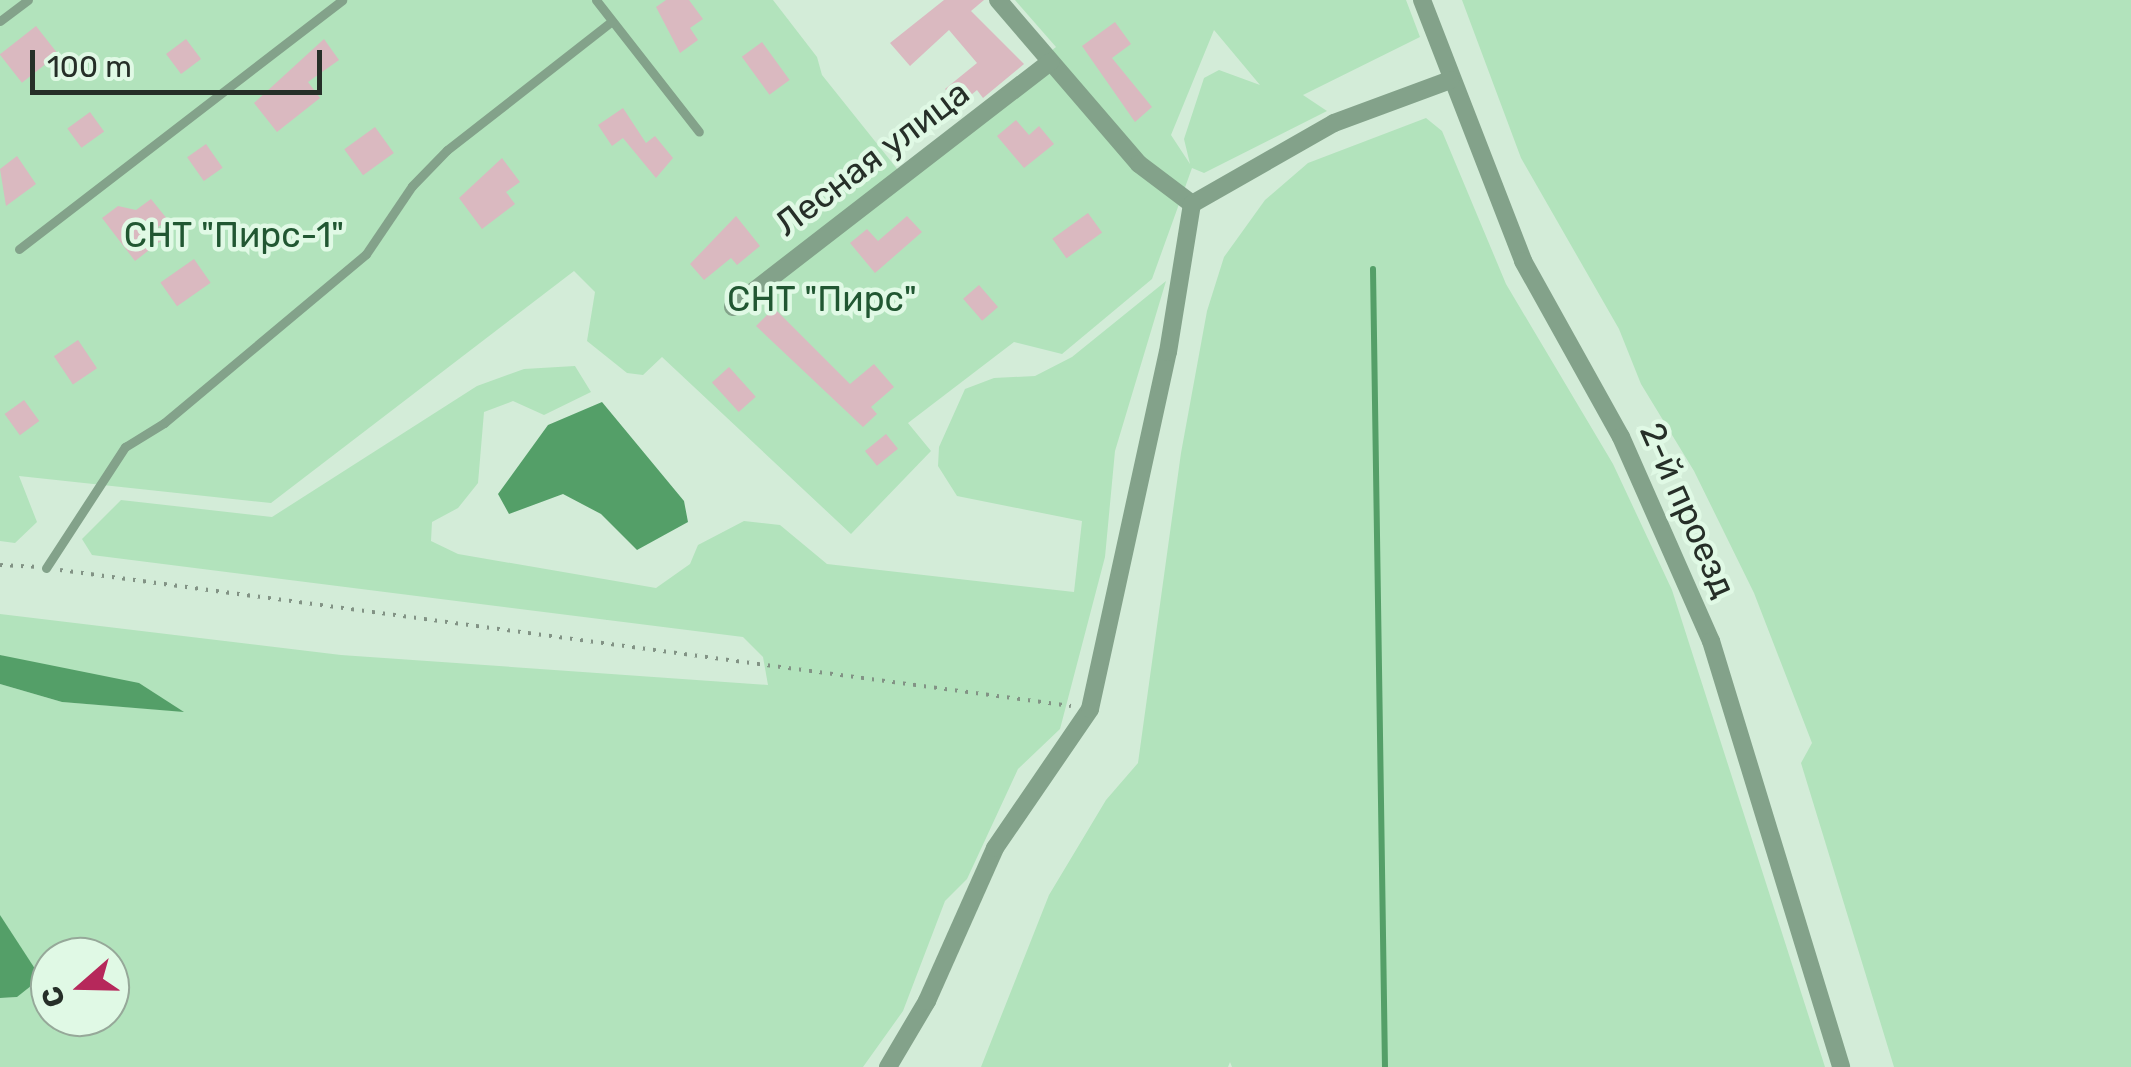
<!DOCTYPE html>
<meta charset="utf-8">
<style>
body{margin:0}
#map{position:relative;width:2131px;height:1067px;overflow:hidden;background:#d3ecd8;font-family:Rubik,sans-serif}
div>[style]{position:absolute}
[style*='--x']{left:calc(var(--x)*1px);top:calc(var(--y)*1px);width:calc(var(--w)*1px);rotate:calc(var(--a)*1deg)}
.green>*{inset:0;background:#b2e3bc}
.water>*{inset:0;background:#549f68}
.stream>*{height:6px;margin:-3px;padding:0 3px;transform-origin:3px;border-radius:3px;background:#549f68}
.building>*{inset:0;background:#dab9c0;transform-origin:0 0}
.path>*{height:4px;margin-top:-2px;transform-origin:0;background:repeating-linear-gradient(90deg,#829385 0 2.5px,transparent 0 10.5px)}
.service>*{height:9px;margin:-4.5px;padding:0 4.5px;transform-origin:4.5px;border-radius:4.5px;background:#83a28a}
.minor>*{height:18px;margin:-9px;padding:0 9px;transform-origin:9px;border-radius:9px;background:#83a28a}
span{translate:-50% -50%;white-space:nowrap;text-align:center;line-height:1.15;-webkit-text-stroke:9px #e0f9e5;paint-order:stroke}
.street-label{font-size:35px;color:#262f28}
.park-label{font-size:35px;color:#215732}
.north{position:absolute;left:30px;top:937px;width:100px;height:100px;box-sizing:border-box;background:#e0f9e5;border:2px solid #96a899;border-radius:50%;rotate:250deg;font-size:28px;font-weight:700;line-height:40px;text-align:center;color:#262f28}
.north::after{content:'';display:block;margin:auto;width:35px;height:45px;background:#b6285b;clip-path:polygon(50% 0,100% 100%,50% 72%,0 100%)}
.scale{position:absolute;left:30px;top:50px;width:292px;height:45px;box-sizing:border-box;border:5px solid #262f28;border-top:0;padding-left:12px;font-size:30px;line-height:35px;white-space:nowrap;color:#262f28;-webkit-text-stroke:8px #e0f9e5;paint-order:stroke}
</style>
<div id="map">
<div class="green">
<i style="clip-path:polygon(evenodd,0 0,773px 0,817px 57px,822px 75px,898px 170px,1056px 47px,1015px 0,1406px 0,1420px 37px,1303px 95px,1327px 111px,1204px 173px,1192px 168px,1152px 279px,1062px 354px,1014px 342px,908px 423px,931px 451px,851px 534px,662px 357px,643px 375px,627px 373px,587px 341px,595px 292px,574px 271px,271px 503px,19px 476px,37px 522px,15px 543px,0 541px,0 0,1214px 30px,1260px 85px,1219px 70px,1204px 78px,1184px 139px,1190px 164px,1171px 135px,1214px 30px)"></i>
<i style="clip-path:polygon(1462px 0,2131px 0,2131px 1067px,1894px 1067px,1801px 763px,1812px 743px,1754px 593px,1694px 471px,1641px 384px,1619px 329px,1521px 158px)"></i>
<i style="clip-path:polygon(1426px 118px,1442px 131px,1506px 284px,1613px 464px,1672px 590px,1825px 1067px,1232px 1067px,1230px 1062px,1228px 1067px,981px 1067px,1049px 895px,1106px 800px,1138px 763px,1181px 453px,1207px 311px,1224px 257px,1265px 200px,1308px 163px)"></i>
<i style="clip-path:polygon(evenodd,1166px 281px,1115px 451px,1105px 557px,1060px 729px,1018px 769px,967px 879px,945px 901px,903px 1011px,863px 1067px,0 1067px,0 998px,17px 997px,0 915px,0 684px,62px 702px,178px 711px,0 655px,0 614px,341px 655px,768px 685px,763px 657px,743px 637px,92px 555px,82px 539px,121px 500px,272px 517px,477px 386px,524px 369px,575px 366px,591px 392px,544px 415px,513px 401px,484px 412px,478px 483px,458px 508px,432px 522px,431px 541px,458px 554px,656px 588px,690px 564px,698px 545px,744px 521px,780px 525px,827px 564px,1074px 592px,1082px 521px,957px 496px,938px 466px,939px 447px,965px 389px,994px 378px,1035px 376px,1072px 357px,1166px 281px,50px 957px,110px 957px,110px 1017px,50px 1017px,50px 957px)"></i>
</div>
<div class="water">
<i style="clip-path:polygon(602px 402px,684px 501px,688px 522px,637px 550px,601px 514px,563px 494px,509px 514px,498px 494px,548px 425px)"></i>
<i style="clip-path:polygon(0 655px,139px 683px,184px 712px,62px 702px,0 684px)"></i>
<i style="clip-path:polygon(0 915px,41px 978px,17px 997px,0 998px)"></i>
</div>
<div class="stream">
<i style="--x:1373;--y:269;--w:798;--a:89.14"></i>
</div>
<div class="building">
<i style="clip-path:polygon(666px 0,689px 0,703px 19px,690px 28px,698px 40px,680px 53px,656px 7px)"></i>
<i style="clip-path:polygon(944px 0,984px 0,971px 11px,1024px 64px,983px 98px,977px 90px,959px 105px,945px 89px,977px 63px,949px 30px,910px 66px,890px 43px)"></i>
<i style="clip-path:polygon(1115px 22px,1131px 44px,1112px 58px,1152px 107px,1135px 122px,1082px 46px)"></i>
<i style="left:36px;top:26px;width:36px;height:46px;rotate:52deg"></i>
<i style="left:186px;top:39px;width:25px;height:25px;rotate:53deg"></i>
<i style="clip-path:polygon(324px 39px,339px 60px,308px 82px,320px 98px,277px 132px,254px 103px)"></i>
<i style="left:762px;top:42px;width:47px;height:25px;rotate:54deg"></i>
<i style="clip-path:polygon(623px 108px,646px 143px,655px 136px,673px 158px,656px 178px,623px 138px,612px 146px,598px 125px)"></i>
<i style="left:90px;top:112px;width:24px;height:28px;rotate:54deg"></i>
<i style="clip-path:polygon(1016px 120px,1029px 135px,1039px 126px,1054px 144px,1024px 168px,997px 136px)"></i>
<i style="left:375px;top:127px;width:32px;height:38px;rotate:54deg"></i>
<i style="left:206px;top:144px;width:29px;height:23px;rotate:55deg"></i>
<i style="clip-path:polygon(17px 156px,36px 184px,6px 206px,0 169px)"></i>
<i style="clip-path:polygon(502px 158px,520px 182px,506px 192px,515px 204px,482px 229px,459px 198px)"></i>
<i style="clip-path:polygon(151px 199px,168px 220px,158px 227px,166px 237px,135px 261px,102px 218px,118px 206px,136px 210px)"></i>
<i style="left:1088px;top:213px;width:24px;height:44px;rotate:54deg"></i>
<i style="clip-path:polygon(736px 216px,760px 246px,737px 265px,731px 258px,704px 280px,690px 264px)"></i>
<i style="clip-path:polygon(907px 216px,922px 232px,875px 273px,850px 243px,867px 229px,878px 241px)"></i>
<i style="left:194px;top:259px;width:29px;height:41px;rotate:55deg"></i>
<i style="left:979px;top:285px;width:29px;height:21px;rotate:49deg"></i>
<i style="clip-path:polygon(774px 308px,850px 384px,874px 364px,894px 387px,871px 407px,877px 414px,863px 427px,756px 326px)"></i>
<i style="left:78px;top:340px;width:34px;height:29px;rotate:56deg"></i>
<i style="left:729px;top:367px;width:40px;height:23px;rotate:48deg"></i>
<i style="left:24px;top:400px;width:26px;height:24px;rotate:54deg"></i>
<i style="left:886px;top:434px;width:19px;height:27px;rotate:51deg"></i>
</div>
<div class="path">
<i style="--x:0;--y:565;--w:35;--a:3"></i>
<i style="--x:60;--y:570;--w:1020;--a:7.66"></i>
</div>
<div class="service">
<i style="--x:596;--y:0;--w:167;--a:52"></i>
<i style="--x:0;--y:21;--w:35;--a:-37"></i>
<i style="--x:19;--y:249;--w:408;--a:-37.6"></i>
<i style="--x:46;--y:568;--w:145;--a:-56.9"></i>
<i style="--x:125;--y:447;--w:46;--a:-31.6"></i>
<i style="--x:164;--y:423;--w:263;--a:-39.9"></i>
<i style="--x:366;--y:254;--w:82;--a:-55.9"></i>
<i style="--x:412;--y:186;--w:50;--a:-45.8"></i>
<i style="--x:447;--y:150;--w:209;--a:-38"></i>
</div>
<div class="minor">
<i style="--x:998;--y:0;--w:216;--a:49.3"></i>
<i style="--x:1139;--y:164;--w:66;--a:37"></i>
<i style="--x:1422;--y:0;--w:280;--a:68.8"></i>
<i style="--x:1523;--y:261;--w:201;--a:60.9"></i>
<i style="--x:1621;--y:437;--w:223;--a:66.2"></i>
<i style="--x:1711;--y:641;--w:445;--a:73"></i>
<i style="--x:1192;--y:204;--w:163;--a:-29.7"></i>
<i style="--x:1334;--y:123;--w:124;--a:-20.3"></i>
<i style="--x:733;--y:307;--w:401;--a:-37.7"></i>
<i style="--x:888;--y:1067;--w:77;--a:-59.4"></i>
<i style="--x:927;--y:1001;--w:167;--a:-66"></i>
<i style="--x:995;--y:848;--w:168;--a:-55.6"></i>
<i style="--x:1090;--y:709;--w:365;--a:-77.7"></i>
<i style="--x:1168;--y:352;--w:150;--a:-80.8"></i>
</div>
<div class="street-label">
<span style="left:872px;top:158px;rotate:-37deg">Лесная улица</span>
<span style="left:1688px;top:510px;rotate:66deg">2-й проезд</span>
</div>
<div class="park-label">
<span style="left:234px;top:235px">СНТ "Пирс-1"</span>
<span style="left:822px;top:299px">СНТ "Пирс"</span>
</div>
<div class="north">С</div>
<div class="scale">100 m</div>
</div>
